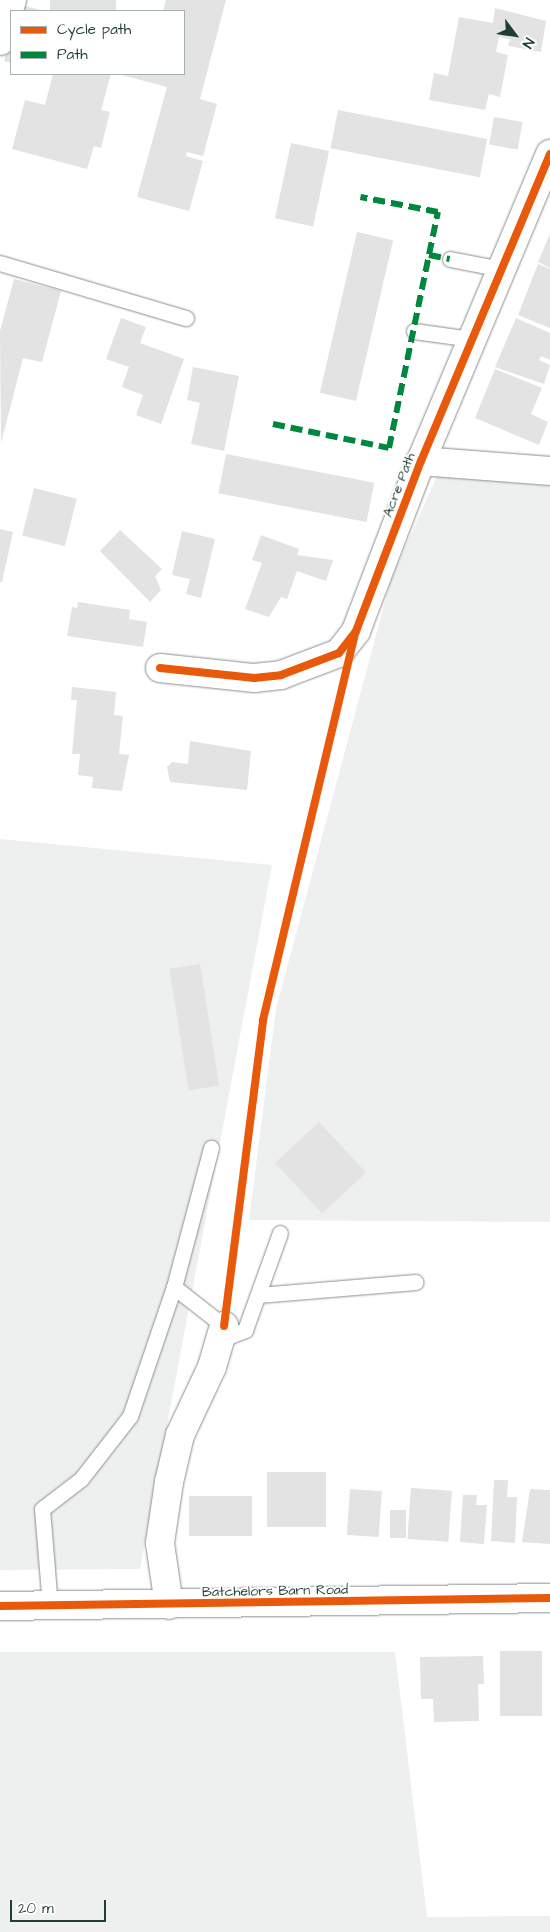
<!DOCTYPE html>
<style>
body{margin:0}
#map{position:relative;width:550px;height:1932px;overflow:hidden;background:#fff;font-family:"Architects Daughter",sans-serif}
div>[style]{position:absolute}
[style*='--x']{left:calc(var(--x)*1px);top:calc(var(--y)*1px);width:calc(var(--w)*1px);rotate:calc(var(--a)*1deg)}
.built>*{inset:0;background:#edf0ef}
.building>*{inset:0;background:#e2e3e2;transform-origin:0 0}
.roads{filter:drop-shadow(0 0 1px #898f8d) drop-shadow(0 0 1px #898f8d)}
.lane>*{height:15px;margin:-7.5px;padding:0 7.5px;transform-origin:7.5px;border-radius:7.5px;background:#fff}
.street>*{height:28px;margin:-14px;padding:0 14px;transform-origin:14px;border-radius:14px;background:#fff}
.quiet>*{height:6px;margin-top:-3px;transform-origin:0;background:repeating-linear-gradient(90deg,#00873e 0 12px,transparent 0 18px)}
.cycleway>*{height:8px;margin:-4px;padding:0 4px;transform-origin:4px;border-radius:4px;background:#e8590c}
span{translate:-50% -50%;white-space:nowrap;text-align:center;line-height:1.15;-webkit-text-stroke:4px #fff;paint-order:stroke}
.street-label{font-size:14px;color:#1f3d34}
.legend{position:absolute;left:10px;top:10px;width:175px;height:65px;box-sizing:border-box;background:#fff;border:1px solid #a5b1ae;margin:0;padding:6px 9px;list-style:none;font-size:15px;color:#1f3d34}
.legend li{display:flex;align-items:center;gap:10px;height:25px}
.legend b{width:25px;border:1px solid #a5b1ae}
.north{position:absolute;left:490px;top:10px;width:50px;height:50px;-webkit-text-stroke:4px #fff;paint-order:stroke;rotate:121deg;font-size:14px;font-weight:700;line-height:20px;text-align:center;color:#1f3d34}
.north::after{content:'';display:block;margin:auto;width:18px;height:22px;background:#1f3d34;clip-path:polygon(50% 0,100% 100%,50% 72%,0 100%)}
.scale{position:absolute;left:10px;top:1900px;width:96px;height:22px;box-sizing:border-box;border:2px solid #1f3d34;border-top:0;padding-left:6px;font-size:15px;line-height:18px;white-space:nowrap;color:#1f3d34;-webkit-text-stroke:4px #fff;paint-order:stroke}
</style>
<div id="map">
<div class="built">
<i style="clip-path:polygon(437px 476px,550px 484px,550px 1222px,249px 1220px,276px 1009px,391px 579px)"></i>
<i style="clip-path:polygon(0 839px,272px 865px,140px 1569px,0 1570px)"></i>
<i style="clip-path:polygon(0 1652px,395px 1652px,427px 1917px,550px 1916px,550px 1932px,0 1932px)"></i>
</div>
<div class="building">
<i style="left:50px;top:0;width:66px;height:11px"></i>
<i style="clip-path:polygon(166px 0,226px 0,200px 99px,217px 104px,203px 156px,187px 152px,186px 156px,203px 161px,189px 211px,137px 197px,167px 87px,118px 74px,184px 74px,184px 11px,163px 11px)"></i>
<i style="clip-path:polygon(19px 4px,43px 11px,17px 11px)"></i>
<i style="clip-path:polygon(495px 8px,546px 21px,541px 52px,508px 46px,510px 39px,499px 37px,496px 52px,508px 55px,500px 97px,489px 94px,485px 110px,429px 100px,434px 73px,448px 76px,459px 17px,493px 23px)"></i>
<i style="clip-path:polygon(11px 36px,11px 63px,4px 61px)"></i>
<i style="clip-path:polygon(53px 74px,111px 74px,101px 110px,110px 112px,101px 148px,94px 146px,87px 169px,12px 149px,25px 100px,45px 105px)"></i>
<i style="left:338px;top:110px;width:152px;height:39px;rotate:11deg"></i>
<i style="left:494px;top:117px;width:29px;height:28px;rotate:10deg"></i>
<i style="left:291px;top:143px;width:39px;height:77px;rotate:12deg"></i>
<i style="left:357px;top:232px;width:37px;height:165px;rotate:13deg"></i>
<i style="clip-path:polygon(550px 234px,550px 268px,538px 262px)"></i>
<i style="clip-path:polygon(538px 264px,550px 269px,550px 328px,518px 315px)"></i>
<i style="clip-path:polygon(14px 279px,61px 291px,42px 362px,23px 358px,1px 443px,0 331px)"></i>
<i style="clip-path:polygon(121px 318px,146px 327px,140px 343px,184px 359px,161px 424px,136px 415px,143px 395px,122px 387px,129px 367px,106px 359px)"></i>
<i style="clip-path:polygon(516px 318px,550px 333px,550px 360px,541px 356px,539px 360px,550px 365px,544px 384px,495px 367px)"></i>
<i style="clip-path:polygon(193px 367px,239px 376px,224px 451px,191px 444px,200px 403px,187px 400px)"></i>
<i style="clip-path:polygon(495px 369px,542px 388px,531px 414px,548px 422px,539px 445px,475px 418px)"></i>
<i style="left:226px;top:454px;width:151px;height:40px;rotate:11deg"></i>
<i style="left:34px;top:488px;width:44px;height:49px;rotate:14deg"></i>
<i style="clip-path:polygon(0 529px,13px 532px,2px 582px,0 582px)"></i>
<i style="clip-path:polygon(120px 530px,162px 569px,155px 576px,161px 590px,150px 602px,100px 551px)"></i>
<i style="clip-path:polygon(182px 531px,215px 539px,201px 598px,186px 594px,190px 579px,172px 575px)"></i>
<i style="clip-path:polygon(261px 535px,299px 549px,297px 555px,333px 560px,326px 581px,297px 571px,287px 599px,281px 597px,269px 617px,245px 609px,262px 563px,252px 560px)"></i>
<i style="clip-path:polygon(78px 602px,130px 610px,129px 619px,147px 622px,143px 647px,67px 636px,72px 607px,77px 608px)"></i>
<i style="clip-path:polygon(72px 687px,116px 692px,114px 715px,123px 716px,119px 754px,129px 755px,122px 791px,92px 788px,93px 777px,78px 775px,80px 754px,72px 754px,77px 700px,71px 700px)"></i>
<i style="clip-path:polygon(190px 741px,251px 751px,247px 790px,170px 782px,167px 767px,172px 762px,188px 764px)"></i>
<i style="left:200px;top:964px;width:123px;height:31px;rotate:81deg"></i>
<i style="left:319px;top:1122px;width:69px;height:60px;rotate:47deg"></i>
<i style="left:267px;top:1472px;width:59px;height:55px"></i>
<i style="clip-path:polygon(494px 1480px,508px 1480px,507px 1497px,517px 1497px,515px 1543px,491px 1541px)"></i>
<i style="left:411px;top:1488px;width:41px;height:51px;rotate:4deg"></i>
<i style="left:350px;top:1489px;width:32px;height:46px;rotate:4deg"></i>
<i style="clip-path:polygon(530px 1489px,550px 1490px,550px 1544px,522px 1542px)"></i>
<i style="clip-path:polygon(463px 1495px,477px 1495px,476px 1505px,487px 1505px,484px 1544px,460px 1542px)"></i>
<i style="left:189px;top:1496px;width:63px;height:40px"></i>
<i style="left:390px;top:1510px;width:16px;height:28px"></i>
<i style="left:500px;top:1651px;width:42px;height:65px"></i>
<i style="clip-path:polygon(483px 1656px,484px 1684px,478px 1684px,479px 1721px,434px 1722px,433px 1699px,421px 1699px,420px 1657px)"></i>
</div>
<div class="roads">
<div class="lane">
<i style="--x:450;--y:259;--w:53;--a:10.9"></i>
<i style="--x:0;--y:263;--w:194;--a:16.5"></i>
<i style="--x:414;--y:331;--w:59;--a:7.9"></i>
<i style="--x:174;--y:1287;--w:63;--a:38"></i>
<i style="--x:258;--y:1295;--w:158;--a:-4.7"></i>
<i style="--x:222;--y:1339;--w:25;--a:-21"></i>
<i style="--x:245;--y:1330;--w:103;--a:-70.2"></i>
<i style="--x:50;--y:1606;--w:97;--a:-94.7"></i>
<i style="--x:42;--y:1509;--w:49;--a:-37.6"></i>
<i style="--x:81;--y:1479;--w:80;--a:-52.1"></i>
<i style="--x:130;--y:1416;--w:136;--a:-71.2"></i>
<i style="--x:174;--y:1287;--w:144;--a:-75.1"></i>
</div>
<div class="street">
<i style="--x:0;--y:41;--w:43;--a:-73.7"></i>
<i style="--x:421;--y:461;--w:129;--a:4.4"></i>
<i style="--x:160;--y:668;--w:95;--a:6.1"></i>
<i style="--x:254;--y:678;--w:27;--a:-6"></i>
<i style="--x:281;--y:675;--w:62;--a:-20.8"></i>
<i style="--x:339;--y:653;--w:28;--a:-52"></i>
<i style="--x:356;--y:631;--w:182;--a:-69.1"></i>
<i style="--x:421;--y:461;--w:333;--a:-67.2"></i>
<i style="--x:169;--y:1605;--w:63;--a:-98.3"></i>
<i style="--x:160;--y:1543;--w:62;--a:-81.6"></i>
<i style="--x:169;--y:1482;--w:48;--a:-76.8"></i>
<i style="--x:180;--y:1435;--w:75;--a:-64.8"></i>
<i style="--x:212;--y:1367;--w:43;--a:-73.7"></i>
<i style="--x:0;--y:1606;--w:550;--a:-0.83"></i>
</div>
</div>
<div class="quiet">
<i style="--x:429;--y:255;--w:21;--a:11"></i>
<i style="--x:273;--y:424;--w:118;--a:11.7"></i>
<i style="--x:389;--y:448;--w:241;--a:-78.3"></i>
<i style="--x:438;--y:212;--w:79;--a:-169.1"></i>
</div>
<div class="cycleway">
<i style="--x:160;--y:668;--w:95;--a:6.1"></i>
<i style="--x:254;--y:678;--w:27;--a:-6"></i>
<i style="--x:281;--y:675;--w:62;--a:-20.8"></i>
<i style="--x:339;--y:653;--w:28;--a:-52"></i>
<i style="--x:356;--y:631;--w:182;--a:-69.1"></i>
<i style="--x:421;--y:461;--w:333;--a:-67.2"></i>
<i style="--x:224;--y:1326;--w:308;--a:-82.7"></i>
<i style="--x:263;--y:1020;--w:397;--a:-76.6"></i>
<i style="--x:0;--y:1606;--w:550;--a:-0.83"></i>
</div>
<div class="street-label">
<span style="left:399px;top:485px;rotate:-69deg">Acre Path</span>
<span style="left:275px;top:1591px;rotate:-1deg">Batchelors Barn Road</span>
</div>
<ul class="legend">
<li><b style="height:6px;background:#e8590c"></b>Cycle path</li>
<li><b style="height:6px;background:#00873e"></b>Path</li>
</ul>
<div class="north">N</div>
<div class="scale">20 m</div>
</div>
